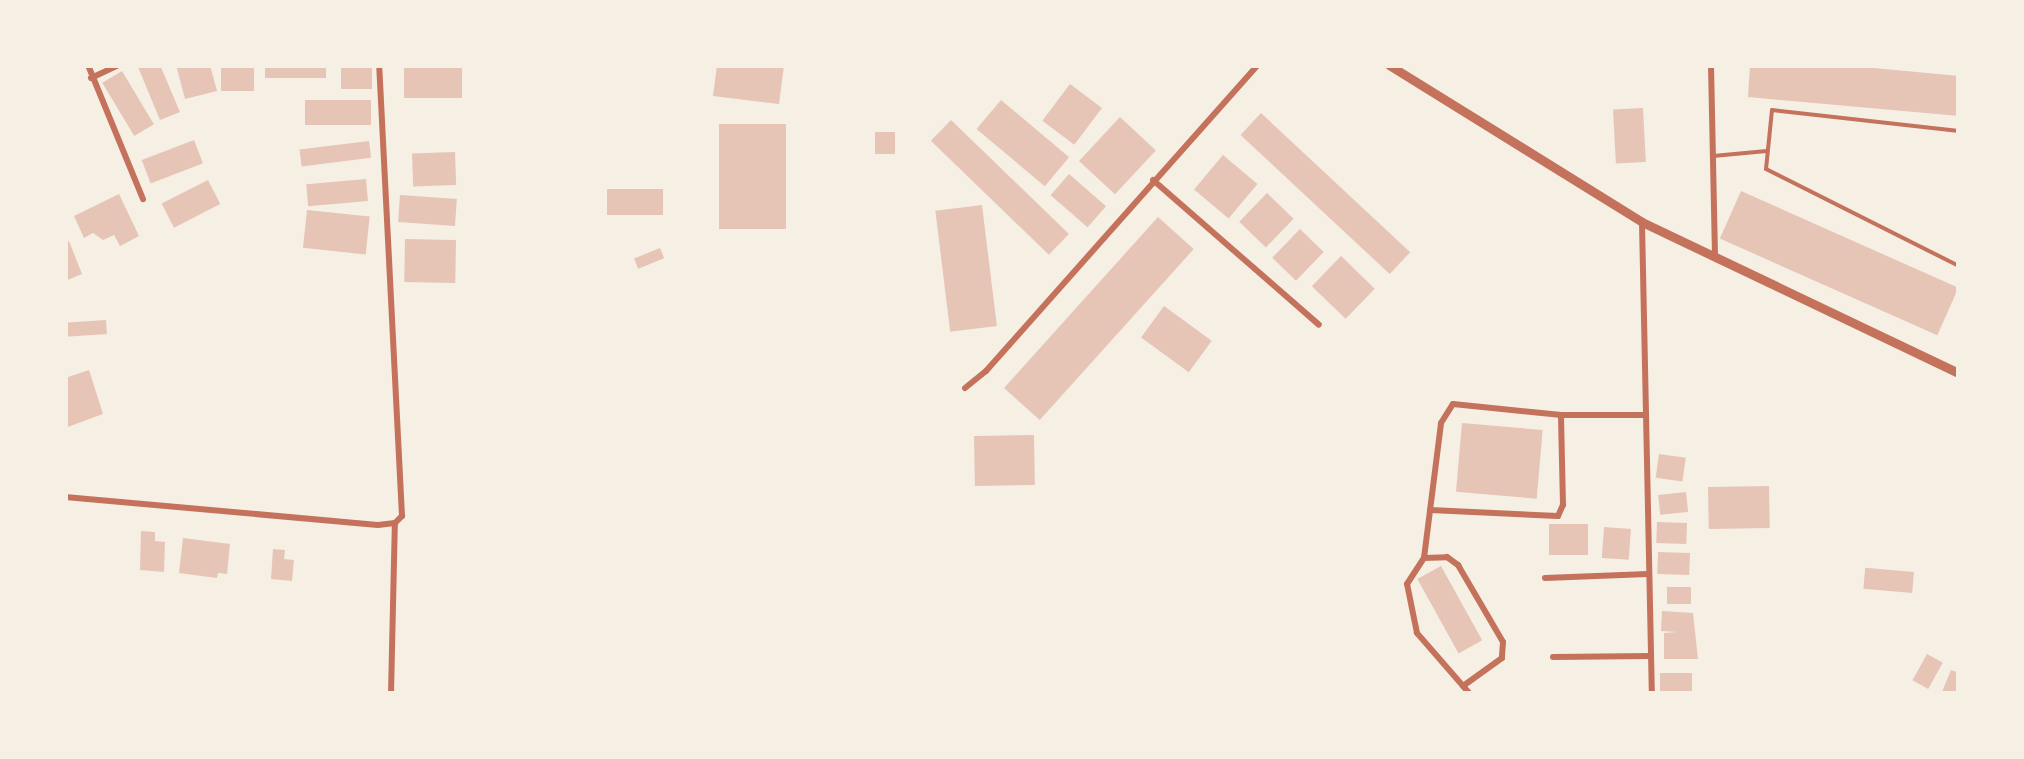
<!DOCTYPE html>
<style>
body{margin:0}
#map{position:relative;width:2024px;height:759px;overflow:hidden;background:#f6efe4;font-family:"Work Sans",sans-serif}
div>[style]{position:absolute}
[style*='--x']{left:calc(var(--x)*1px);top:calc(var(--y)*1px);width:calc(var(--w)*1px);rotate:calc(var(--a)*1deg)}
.building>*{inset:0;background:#e6c5b7;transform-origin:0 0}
.service>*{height:4px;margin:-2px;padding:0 2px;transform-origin:2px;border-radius:2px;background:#c5725c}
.minor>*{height:6px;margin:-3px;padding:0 3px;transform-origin:3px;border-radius:3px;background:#c5725c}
.tertiary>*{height:9px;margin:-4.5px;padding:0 4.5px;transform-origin:4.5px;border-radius:4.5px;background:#c5725c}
span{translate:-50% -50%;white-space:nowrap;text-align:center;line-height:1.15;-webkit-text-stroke:10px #f6efe4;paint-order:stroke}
.frame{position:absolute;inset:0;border:68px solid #f6efe4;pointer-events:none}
</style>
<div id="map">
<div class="building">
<i style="clip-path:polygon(144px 65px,160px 65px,180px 112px,160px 120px,138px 67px)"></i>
<i style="clip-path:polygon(176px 65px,210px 65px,217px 91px,185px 99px)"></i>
<i style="left:221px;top:65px;width:33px;height:26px"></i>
<i style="left:265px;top:65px;width:61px;height:13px"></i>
<i style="left:341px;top:65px;width:31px;height:24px"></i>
<i style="left:404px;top:65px;width:58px;height:33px"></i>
<i style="clip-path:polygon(717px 65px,784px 65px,779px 104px,713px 96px)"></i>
<i style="clip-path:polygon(1750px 65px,1842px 65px,1959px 76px,1959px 116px,1748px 97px)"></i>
<i style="left:122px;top:71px;width:62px;height:23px;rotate:59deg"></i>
<i style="left:1070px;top:84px;width:40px;height:46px;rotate:37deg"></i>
<i style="left:371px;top:100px;width:25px;height:66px;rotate:90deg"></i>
<i style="left:1001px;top:100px;width:89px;height:38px;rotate:40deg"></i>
<i style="left:1643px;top:108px;width:54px;height:30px;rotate:87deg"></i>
<i style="left:1261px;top:113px;width:204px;height:30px;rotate:43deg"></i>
<i style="left:1120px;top:117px;width:49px;height:60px;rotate:43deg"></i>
<i style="left:951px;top:120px;width:164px;height:29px;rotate:44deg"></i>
<i style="left:719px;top:124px;width:67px;height:105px"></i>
<i style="left:875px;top:132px;width:20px;height:22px"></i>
<i style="left:194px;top:140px;width:25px;height:56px;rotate:69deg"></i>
<i style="left:369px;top:141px;width:17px;height:70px;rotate:83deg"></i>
<i style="left:455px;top:152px;width:33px;height:43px;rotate:88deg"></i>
<i style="left:1223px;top:155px;width:45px;height:45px;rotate:40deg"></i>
<i style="left:1069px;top:174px;width:49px;height:28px;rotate:41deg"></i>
<i style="left:366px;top:179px;width:22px;height:60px;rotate:85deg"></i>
<i style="left:208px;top:180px;width:27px;height:52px;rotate:63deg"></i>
<i style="left:663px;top:189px;width:26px;height:56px;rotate:90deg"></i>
<i style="left:1741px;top:191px;width:238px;height:52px;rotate:24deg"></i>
<i style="left:1267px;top:193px;width:37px;height:40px;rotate:44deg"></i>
<i style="clip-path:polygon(119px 194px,139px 236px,120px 246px,114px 235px,103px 240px,93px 233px,84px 238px,74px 216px)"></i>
<i style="left:400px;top:195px;width:57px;height:27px;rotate:4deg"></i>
<i style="left:982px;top:205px;width:122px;height:47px;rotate:83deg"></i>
<i style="left:307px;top:210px;width:63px;height:38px;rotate:6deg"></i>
<i style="left:1158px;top:217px;width:48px;height:230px;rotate:42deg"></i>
<i style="left:1300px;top:229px;width:33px;height:40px;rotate:44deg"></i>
<i style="left:405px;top:239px;width:51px;height:43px;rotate:1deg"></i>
<i style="clip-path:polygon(69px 241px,82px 274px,65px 281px,65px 243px)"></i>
<i style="left:660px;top:248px;width:11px;height:28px;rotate:68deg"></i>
<i style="left:1341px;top:256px;width:47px;height:42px;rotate:44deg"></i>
<i style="left:1164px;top:306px;width:59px;height:39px;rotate:36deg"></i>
<i style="left:106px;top:320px;width:14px;height:41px;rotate:86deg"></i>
<i style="clip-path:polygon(89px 370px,103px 414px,65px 428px,65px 378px)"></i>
<i style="left:1462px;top:423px;width:81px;height:69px;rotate:5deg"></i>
<i style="left:1034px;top:435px;width:50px;height:60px;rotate:89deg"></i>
<i style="left:1659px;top:454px;width:27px;height:24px;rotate:8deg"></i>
<i style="left:1769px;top:486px;width:42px;height:61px;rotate:89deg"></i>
<i style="left:1686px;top:492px;width:20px;height:28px;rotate:84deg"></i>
<i style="left:1657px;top:522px;width:30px;height:21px;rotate:2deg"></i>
<i style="left:1549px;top:524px;width:39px;height:31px"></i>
<i style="left:1604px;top:527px;width:27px;height:31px;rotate:4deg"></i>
<i style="clip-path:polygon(141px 531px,155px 532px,155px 541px,165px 542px,164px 572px,140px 570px)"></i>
<i style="clip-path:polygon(183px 538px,230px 544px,227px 574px,218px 573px,217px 578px,179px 573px)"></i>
<i style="clip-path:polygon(273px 549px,285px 550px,284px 559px,294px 560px,292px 581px,271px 579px)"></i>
<i style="left:1658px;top:552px;width:32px;height:22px;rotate:2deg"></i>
<i style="left:1441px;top:566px;width:85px;height:27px;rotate:61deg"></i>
<i style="left:1914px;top:572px;width:21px;height:49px;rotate:95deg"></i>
<i style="left:1667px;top:587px;width:24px;height:17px"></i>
<i style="clip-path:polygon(1662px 611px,1693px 613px,1698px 659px,1664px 659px,1664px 633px,1677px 632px,1661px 631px)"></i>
<i style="left:1927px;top:654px;width:18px;height:30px;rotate:29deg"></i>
<i style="clip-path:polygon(1951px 670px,1959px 673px,1959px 689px,1957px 694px,1941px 694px)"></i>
<i style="left:1692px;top:673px;width:21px;height:32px;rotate:90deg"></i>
</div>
<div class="service">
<i style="--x:1959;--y:131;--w:188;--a:-173.6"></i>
<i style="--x:1772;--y:110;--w:59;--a:95.8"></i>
<i style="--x:1766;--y:169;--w:216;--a:26.7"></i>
<i style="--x:1713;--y:156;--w:54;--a:-5.3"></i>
</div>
<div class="minor">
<i style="--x:88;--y:65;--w:145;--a:67.7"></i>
<i style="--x:1711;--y:65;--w:192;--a:88.8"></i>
<i style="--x:91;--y:78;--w:31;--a:-25"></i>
<i style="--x:1153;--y:180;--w:220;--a:41.1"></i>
<i style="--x:1642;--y:223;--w:471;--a:88.8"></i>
<i style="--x:965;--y:388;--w:27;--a:-39"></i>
<i style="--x:986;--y:371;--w:409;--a:-48.4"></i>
<i style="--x:65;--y:497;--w:314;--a:5.1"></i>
<i style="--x:378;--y:525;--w:17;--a:-7"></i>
<i style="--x:395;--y:523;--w:10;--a:-45"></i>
<i style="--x:402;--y:516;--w:452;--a:-92.9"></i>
<i style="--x:1430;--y:510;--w:128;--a:2.7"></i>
<i style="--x:1558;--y:516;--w:12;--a:-66"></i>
<i style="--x:1563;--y:505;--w:90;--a:-91.3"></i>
<i style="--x:1424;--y:558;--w:23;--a:-2"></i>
<i style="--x:1447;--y:557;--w:14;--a:36"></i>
<i style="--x:1458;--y:565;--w:89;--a:59.7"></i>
<i style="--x:1503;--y:642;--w:16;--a:94"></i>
<i style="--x:1502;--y:658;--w:48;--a:144.3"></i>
<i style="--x:1545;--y:578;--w:103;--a:-2.2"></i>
<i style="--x:1553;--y:657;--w:97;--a:-0.6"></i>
<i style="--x:391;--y:694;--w:171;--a:-88.7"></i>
<i style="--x:1470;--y:694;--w:81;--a:-131"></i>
<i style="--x:1417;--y:633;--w:50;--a:-101.5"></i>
<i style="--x:1407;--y:584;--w:31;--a:-57"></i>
<i style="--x:1424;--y:558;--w:136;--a:-82.8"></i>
<i style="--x:1441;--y:423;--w:22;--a:-58"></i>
<i style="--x:1453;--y:404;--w:109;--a:5.8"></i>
<i style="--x:1561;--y:415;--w:85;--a:0"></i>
</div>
<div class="tertiary">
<i style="--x:1389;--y:65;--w:298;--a:31.8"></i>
<i style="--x:1642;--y:222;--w:351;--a:25.5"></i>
</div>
<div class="frame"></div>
</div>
